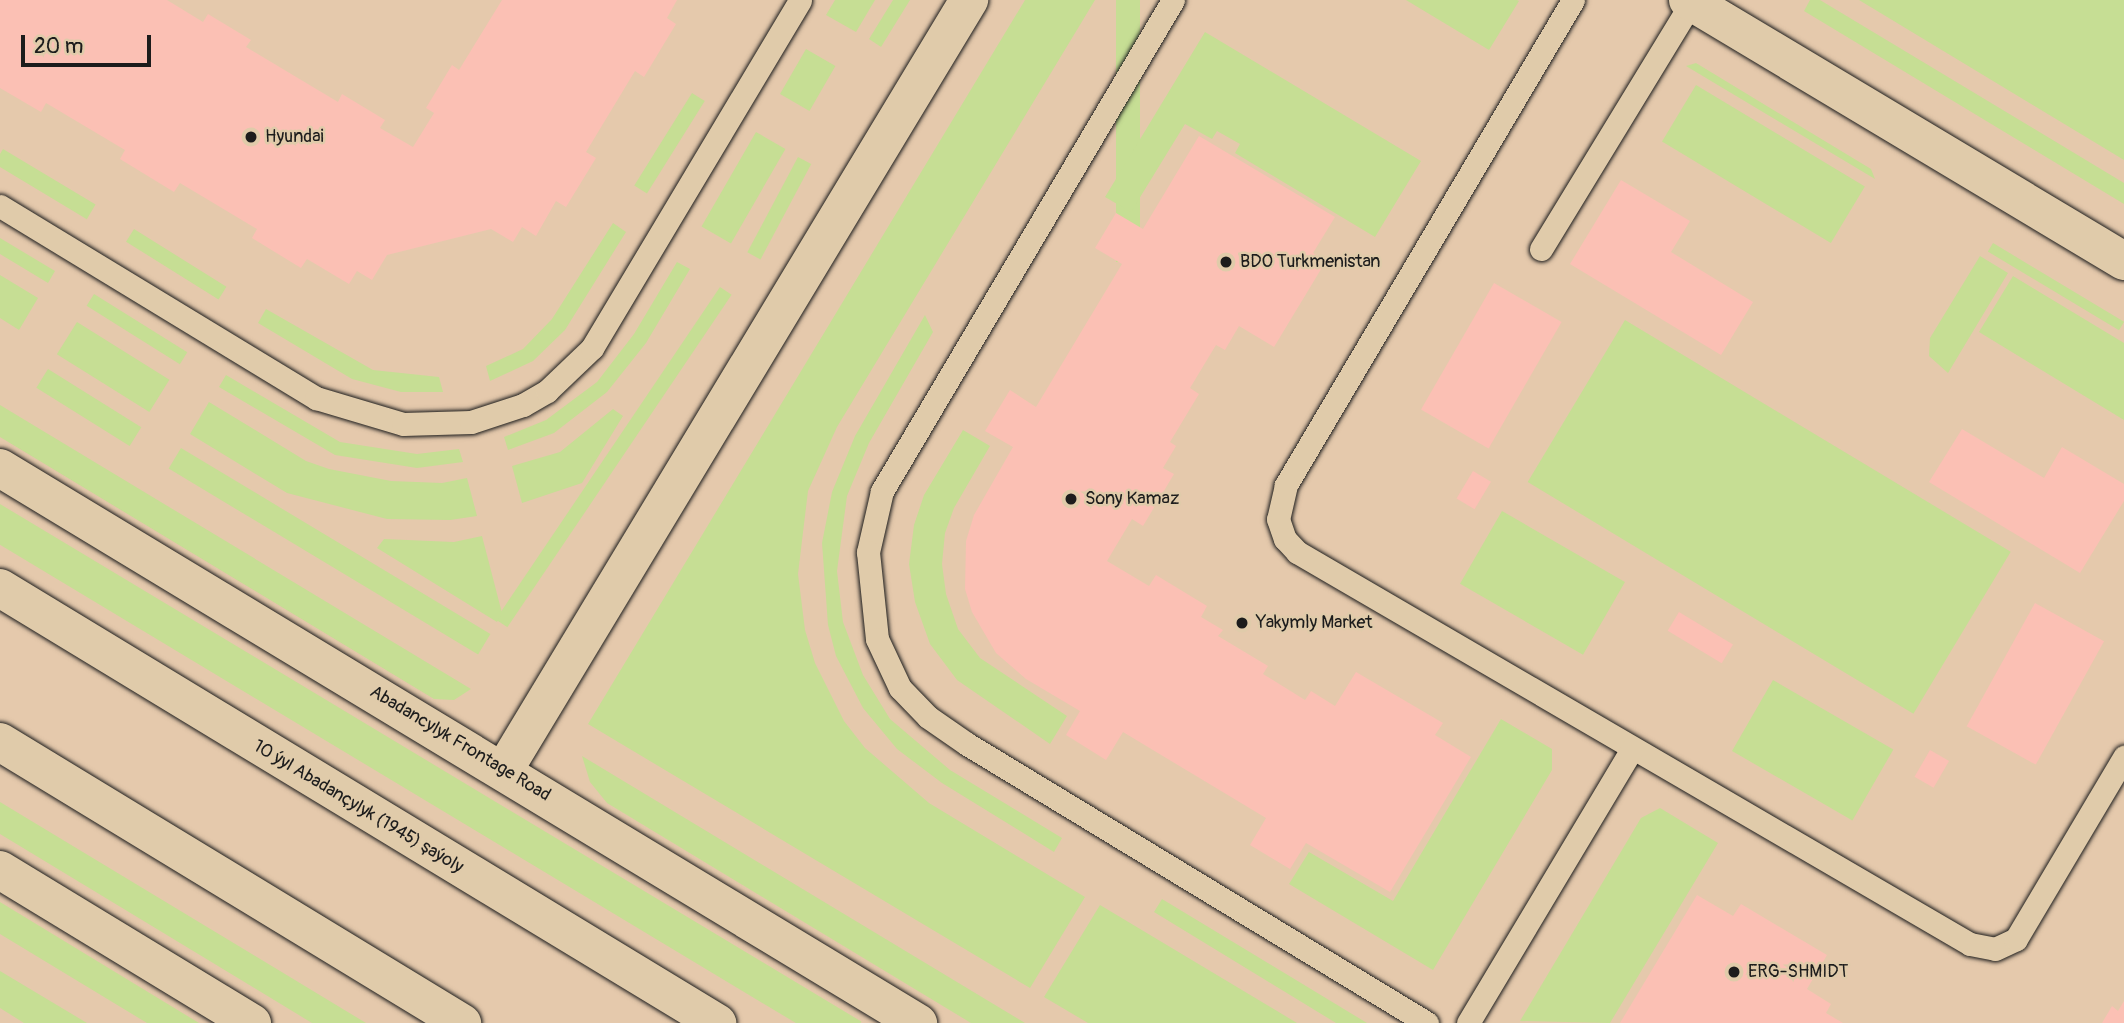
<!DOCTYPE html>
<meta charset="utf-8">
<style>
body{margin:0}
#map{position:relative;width:2124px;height:1023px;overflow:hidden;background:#e5c9ac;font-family:Pangolin,sans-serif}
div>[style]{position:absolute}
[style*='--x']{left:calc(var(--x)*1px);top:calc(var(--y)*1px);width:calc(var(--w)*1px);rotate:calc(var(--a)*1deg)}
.green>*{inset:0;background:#c6de94;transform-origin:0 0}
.building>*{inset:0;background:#fbc0b4;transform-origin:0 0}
.roads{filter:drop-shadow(0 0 2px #1c1c1c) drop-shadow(0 0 2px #1c1c1c)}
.service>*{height:23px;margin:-11.5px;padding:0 11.5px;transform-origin:11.5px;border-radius:11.5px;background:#e0cbaa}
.minor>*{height:38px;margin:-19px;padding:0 19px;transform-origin:19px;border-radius:19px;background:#e0cbaa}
.primary>*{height:38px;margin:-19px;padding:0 19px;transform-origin:19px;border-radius:19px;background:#e0cbaa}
.dots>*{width:19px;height:19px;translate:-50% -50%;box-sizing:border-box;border:4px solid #e0cbaa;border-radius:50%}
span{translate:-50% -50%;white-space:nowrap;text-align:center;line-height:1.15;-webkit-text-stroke:5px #e0cbaa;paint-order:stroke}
.poi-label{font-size:18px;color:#1c1c1c}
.left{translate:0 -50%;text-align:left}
.street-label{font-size:18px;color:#1c1c1c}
.scale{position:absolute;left:21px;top:35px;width:130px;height:32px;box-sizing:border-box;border:4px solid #1c1c1c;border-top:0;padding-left:9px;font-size:21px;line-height:24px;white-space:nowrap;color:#1c1c1c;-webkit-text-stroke:5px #e0cbaa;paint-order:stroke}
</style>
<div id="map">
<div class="green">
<i style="clip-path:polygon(835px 0,875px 0,856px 32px,826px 15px)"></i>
<i style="clip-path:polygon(893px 0,910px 0,881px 47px,869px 39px)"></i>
<i style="clip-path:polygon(1025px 0,1095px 0,837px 427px,808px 491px,798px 574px,805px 630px,815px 663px,844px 721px,865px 748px,929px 803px,1085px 897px,1030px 988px,588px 724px)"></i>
<i style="left:1116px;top:0;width:24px;height:262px"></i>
<i style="clip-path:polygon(1406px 0,1517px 0,1519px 1px,1489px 50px)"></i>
<i style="clip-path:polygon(1810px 0,1820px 0,2124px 183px,2124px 204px,1804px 11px)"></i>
<i style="clip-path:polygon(1859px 0,2124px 0,2124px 160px)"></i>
<i style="clip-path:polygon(1205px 32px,1421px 161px,1375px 237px,1235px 153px,1240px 144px,1217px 131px,1212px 139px,1185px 124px,1131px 212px,1105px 197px)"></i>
<i style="left:806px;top:49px;width:34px;height:52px;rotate:30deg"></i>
<i style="clip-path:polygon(1696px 63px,1871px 169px,1875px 179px,1686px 66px)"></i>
<i style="left:1696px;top:85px;width:197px;height:66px;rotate:31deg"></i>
<i style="left:692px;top:93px;width:15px;height:109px;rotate:32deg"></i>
<i style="left:756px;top:132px;width:34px;height:109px;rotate:30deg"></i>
<i style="left:3px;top:149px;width:108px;height:17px;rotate:31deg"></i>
<i style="left:798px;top:157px;width:15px;height:108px;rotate:28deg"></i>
<i style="clip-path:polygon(613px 223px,626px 232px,565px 330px,533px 361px,490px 381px,486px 366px,523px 349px,552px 319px)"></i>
<i style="left:134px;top:229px;width:109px;height:15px;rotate:32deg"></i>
<i style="clip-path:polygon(0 238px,55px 271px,48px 283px,0 254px)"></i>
<i style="left:1993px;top:243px;width:153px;height:10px;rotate:31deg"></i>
<i style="clip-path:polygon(1980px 256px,2008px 273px,1948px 373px,1929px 356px,1930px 338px)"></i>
<i style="clip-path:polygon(677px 262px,690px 269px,646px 343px,607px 392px,554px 433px,508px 450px,504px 437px,546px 420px,597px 382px,634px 334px)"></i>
<i style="clip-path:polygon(0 275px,38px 298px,19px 330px,0 318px)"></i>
<i style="clip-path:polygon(2013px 276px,2124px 343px,2124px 420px,1979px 332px)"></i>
<i style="left:720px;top:287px;width:14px;height:401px;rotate:34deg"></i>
<i style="left:94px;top:294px;width:110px;height:14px;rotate:32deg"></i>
<i style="clip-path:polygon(266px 309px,373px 370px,439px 377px,443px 392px,401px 392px,352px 379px,258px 323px)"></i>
<i style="clip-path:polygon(925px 315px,933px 332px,869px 443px,847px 496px,837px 571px,843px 622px,863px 675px,890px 719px,950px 770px,1062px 838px,1054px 852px,942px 783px,897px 749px,863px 708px,836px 656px,828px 625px,822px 543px,832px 492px,855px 436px)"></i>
<i style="left:1625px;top:320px;width:450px;height:189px;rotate:31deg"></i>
<i style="left:77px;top:322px;width:109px;height:38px;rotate:32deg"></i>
<i style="left:48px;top:369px;width:110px;height:22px;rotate:32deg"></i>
<i style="clip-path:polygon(226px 375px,340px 442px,417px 454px,459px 449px,463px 462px,417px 468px,335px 455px,219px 387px)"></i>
<i style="clip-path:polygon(209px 402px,306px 461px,329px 469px,391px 481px,442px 483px,467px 478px,477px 516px,450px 520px,387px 519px,287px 493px,190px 434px)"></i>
<i style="clip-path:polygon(0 405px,471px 689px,454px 700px,434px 699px,0 437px)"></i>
<i style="clip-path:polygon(613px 409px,623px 416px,582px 483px,522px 503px,512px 466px,560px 452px)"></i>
<i style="clip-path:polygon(963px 430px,990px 446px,954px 508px,945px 533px,942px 564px,946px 594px,958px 629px,980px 658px,1067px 716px,1050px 744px,957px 680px,930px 644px,915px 602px,909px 564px,914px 525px,924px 495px)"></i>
<i style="left:181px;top:448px;width:361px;height:24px;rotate:31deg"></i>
<i style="left:0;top:504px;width:1005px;height:35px;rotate:31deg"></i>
<i style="left:1502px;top:511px;width:142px;height:84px;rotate:30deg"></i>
<i style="clip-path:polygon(482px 536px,502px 613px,497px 622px,377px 548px,384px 539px,454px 542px)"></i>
<i style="left:1773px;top:680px;width:139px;height:82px;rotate:30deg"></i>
<i style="clip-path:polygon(1501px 719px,1552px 749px,1552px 770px,1433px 970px,1289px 884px,1309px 852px,1393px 901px)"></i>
<i style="clip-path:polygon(582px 756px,1025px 1023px,971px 1023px,607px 803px,590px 782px)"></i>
<i style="clip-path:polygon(0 802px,366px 1023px,312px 1023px,0 834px)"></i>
<i style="clip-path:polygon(1660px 808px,1718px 843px,1610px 1023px,1520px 1021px,1641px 818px)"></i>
<i style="clip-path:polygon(1162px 899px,1367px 1023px,1336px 1023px,1154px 912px)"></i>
<i style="clip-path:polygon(0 902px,199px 1023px,147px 1023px,0 934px)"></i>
<i style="clip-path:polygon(1100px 905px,1297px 1023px,1088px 1023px,1044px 997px)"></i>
<i style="clip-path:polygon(0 971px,87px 1023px,24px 1023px,0 1008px)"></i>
</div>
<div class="building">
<i style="clip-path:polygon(0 0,167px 0,203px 22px,208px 14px,251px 40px,246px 47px,338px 102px,342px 94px,385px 120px,380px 128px,413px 147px,434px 113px,426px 108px,452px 65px,459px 70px,502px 0,677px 0,667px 18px,676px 24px,644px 77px,635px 71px,586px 152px,596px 158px,566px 207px,556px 201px,536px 236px,522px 227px,513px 242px,491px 229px,387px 255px,372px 280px,357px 271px,349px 284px,307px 259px,301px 268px,252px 238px,257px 229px,180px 183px,174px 192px,120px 159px,125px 150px,46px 103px,41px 112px,0 88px)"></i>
<i style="clip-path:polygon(1199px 136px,1335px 217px,1313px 253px,1326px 261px,1274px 347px,1239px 326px,1225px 350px,1216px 345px,1190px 388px,1199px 394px,1170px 442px,1176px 446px,1163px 468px,1174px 474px,1143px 526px,1132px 519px,1107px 561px,1149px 586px,1156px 575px,1207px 606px,1201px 617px,1223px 630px,1218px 636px,1268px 666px,1263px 674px,1305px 700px,1311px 691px,1335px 706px,1356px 672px,1443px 723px,1435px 735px,1471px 757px,1390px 892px,1306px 843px,1290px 869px,1250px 845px,1266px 818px,1123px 732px,1106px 760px,1066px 735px,1080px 711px,1026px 679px,996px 653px,972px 612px,965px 589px,966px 541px,974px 515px,1013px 447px,985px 431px,1010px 390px,1036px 407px,1122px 264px,1095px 248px,1116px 213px,1143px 229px)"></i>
<i style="clip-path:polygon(1621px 180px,1690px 221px,1671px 252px,1753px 302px,1721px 355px,1570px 264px)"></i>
<i style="left:1494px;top:283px;width:78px;height:146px;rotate:30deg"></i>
<i style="clip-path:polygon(1962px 429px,2044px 478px,2062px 447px,2124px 484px,2124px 501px,2080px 573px,1929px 482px)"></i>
<i style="left:1473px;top:471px;width:21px;height:32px;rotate:31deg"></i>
<i style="left:2035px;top:603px;width:79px;height:141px;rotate:29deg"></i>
<i style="left:1679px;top:612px;width:63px;height:22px;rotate:31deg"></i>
<i style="left:1930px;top:750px;width:22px;height:31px;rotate:30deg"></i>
<i style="clip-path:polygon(1697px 895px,1733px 916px,1741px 904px,1827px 955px,1807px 989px,1831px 1004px,1826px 1013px,1843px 1023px,1620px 1023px)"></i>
<i style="clip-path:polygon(2124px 1001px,2124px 1023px,2102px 1023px,2112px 1006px,2118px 1011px)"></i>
</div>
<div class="roads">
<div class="service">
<i style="--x:1173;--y:0;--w:571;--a:120.65"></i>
<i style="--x:882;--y:491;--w:63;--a:102.9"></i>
<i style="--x:868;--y:552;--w:87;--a:84.1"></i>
<i style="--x:877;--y:639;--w:54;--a:64.9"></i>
<i style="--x:900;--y:688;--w:40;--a:46"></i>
<i style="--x:928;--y:717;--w:47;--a:34.7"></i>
<i style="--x:967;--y:744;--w:538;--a:31.24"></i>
<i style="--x:1573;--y:0;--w:564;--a:120.62"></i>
<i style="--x:1286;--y:485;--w:35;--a:103"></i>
<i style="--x:1278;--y:519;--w:21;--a:71"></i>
<i style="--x:1285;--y:539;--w:18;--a:47"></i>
<i style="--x:1297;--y:552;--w:779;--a:30.22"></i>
<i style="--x:1970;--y:944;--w:25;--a:11"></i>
<i style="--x:1995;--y:949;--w:23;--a:-25"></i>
<i style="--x:2016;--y:939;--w:212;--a:-59.3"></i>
<i style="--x:0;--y:206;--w:370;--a:31.3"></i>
<i style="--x:316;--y:398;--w:91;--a:16.6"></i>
<i style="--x:403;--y:424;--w:68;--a:-1.7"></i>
<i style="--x:471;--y:422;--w:55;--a:-18.1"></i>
<i style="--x:523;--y:405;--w:28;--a:-30"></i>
<i style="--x:547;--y:391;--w:62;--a:-43.7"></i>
<i style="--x:592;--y:348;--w:405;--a:-59.1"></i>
<i style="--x:1541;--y:249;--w:289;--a:-58.6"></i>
<i style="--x:1468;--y:1023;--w:319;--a:-59.1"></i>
</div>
<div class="minor">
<i style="--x:1688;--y:0;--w:508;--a:30.91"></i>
<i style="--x:0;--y:468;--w:1073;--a:31.16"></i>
<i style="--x:504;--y:770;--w:900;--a:-58.87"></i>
<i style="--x:0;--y:870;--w:295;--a:31.3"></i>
</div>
<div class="primary">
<i style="--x:0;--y:588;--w:839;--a:31.24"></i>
<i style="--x:0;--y:742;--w:541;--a:31.31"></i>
</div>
</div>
<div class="dots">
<i style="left:251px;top:137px;background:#1c1c1c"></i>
<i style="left:1226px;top:262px;background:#1c1c1c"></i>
<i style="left:1071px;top:499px;background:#1c1c1c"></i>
<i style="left:1242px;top:623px;background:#1c1c1c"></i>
<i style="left:1734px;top:972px;background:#1c1c1c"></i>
</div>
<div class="poi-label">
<span class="left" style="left:265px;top:137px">Hyundai</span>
<span class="left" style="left:1240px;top:262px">BDO Turkmenistan</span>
<span class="left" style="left:1085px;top:499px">Sony Kamaz</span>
<span class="left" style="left:1256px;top:623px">Yakymly Market</span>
<span class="left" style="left:1748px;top:972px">ERG-SHMIDT</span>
</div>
<div class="street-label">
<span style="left:460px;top:744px;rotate:31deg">Abadancylyk Frontage Road</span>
<span style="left:358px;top:807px;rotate:31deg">10 ýyl Abadançylyk (1945) şaýoly</span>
</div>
<div class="scale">20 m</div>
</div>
